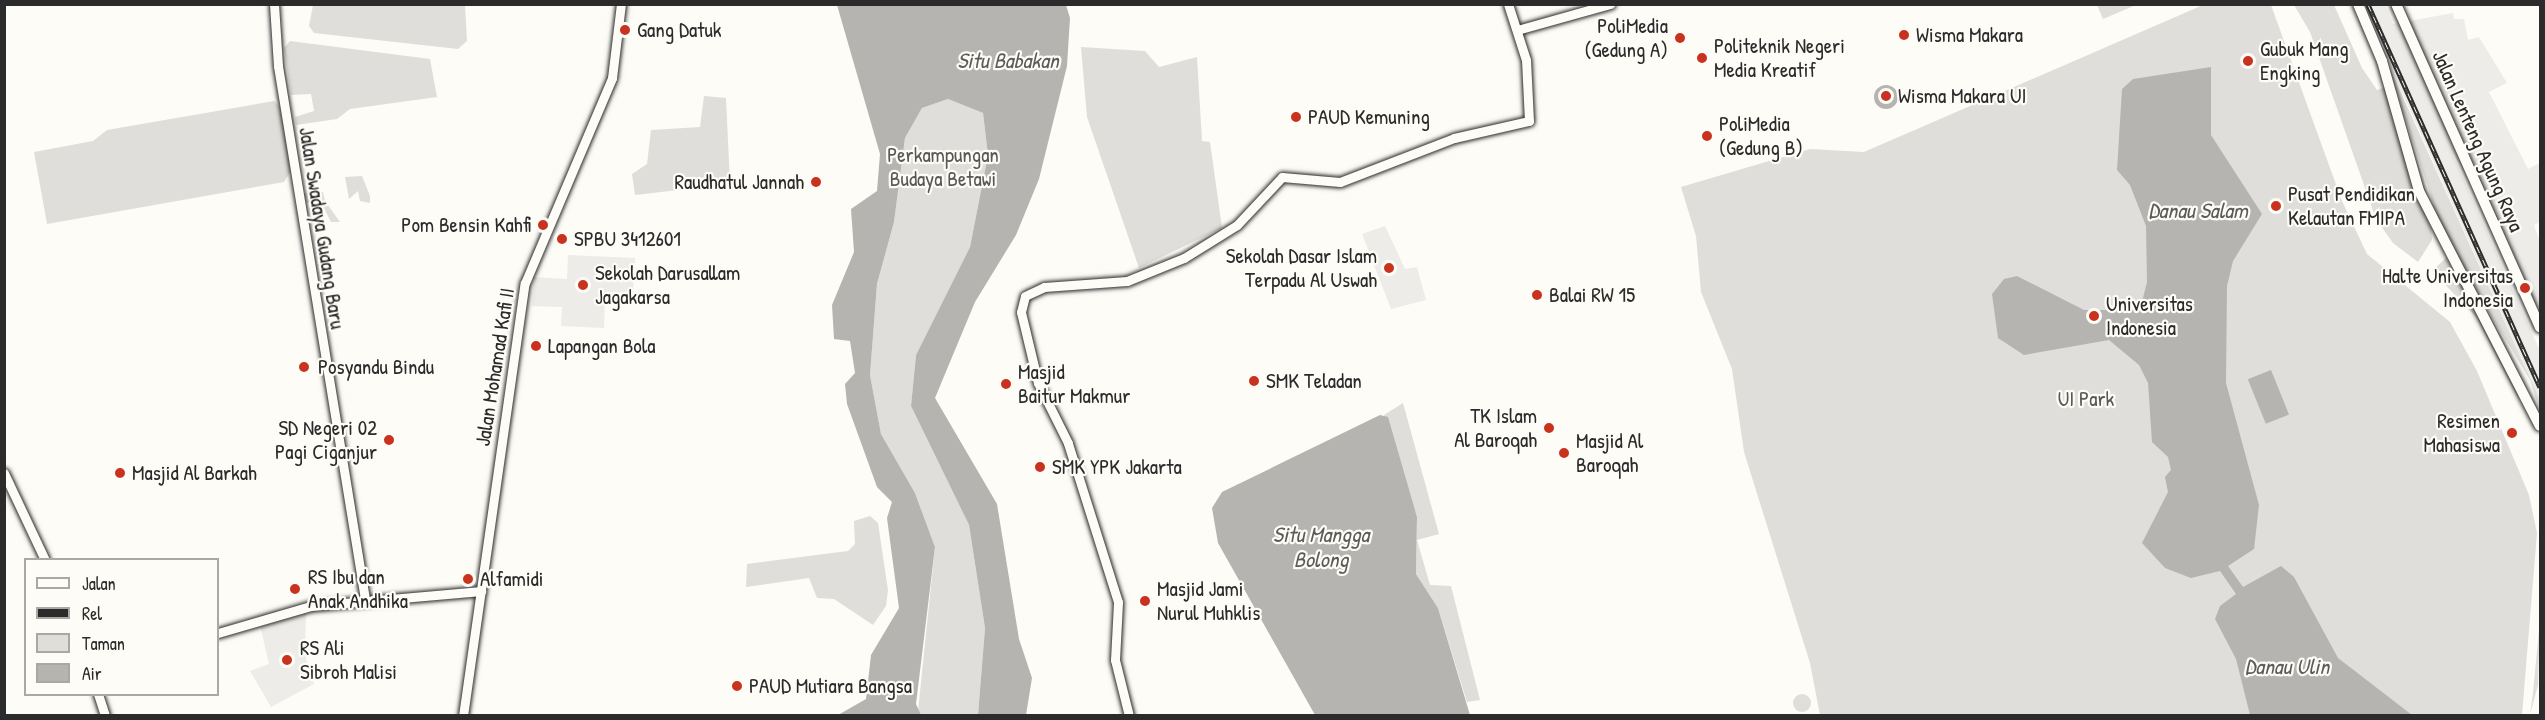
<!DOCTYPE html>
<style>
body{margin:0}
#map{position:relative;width:2545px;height:720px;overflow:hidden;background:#fdfcf7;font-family:"Patrick Hand",sans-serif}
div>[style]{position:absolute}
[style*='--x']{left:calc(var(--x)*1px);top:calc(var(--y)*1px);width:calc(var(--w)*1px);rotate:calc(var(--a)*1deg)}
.built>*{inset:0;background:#edece8}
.green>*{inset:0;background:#dfdeda}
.round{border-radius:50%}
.water>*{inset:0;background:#b5b4b1;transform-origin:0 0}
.roads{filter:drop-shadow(0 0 2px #2b2b2b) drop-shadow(0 0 2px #2b2b2b)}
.secondary>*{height:9px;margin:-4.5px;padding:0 4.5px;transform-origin:4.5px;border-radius:4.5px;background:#fdfcf7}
.primary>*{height:10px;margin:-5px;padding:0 5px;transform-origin:5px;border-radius:5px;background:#fdfcf7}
.rail>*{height:4.5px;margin-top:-2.25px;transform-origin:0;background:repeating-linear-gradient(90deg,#fdfcf7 0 7px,#2b2b2b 0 14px);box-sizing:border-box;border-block:2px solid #2b2b2b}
.dots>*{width:16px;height:16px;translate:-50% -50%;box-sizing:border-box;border:3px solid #fdfcf7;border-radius:50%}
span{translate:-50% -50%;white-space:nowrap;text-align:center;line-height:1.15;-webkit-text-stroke:4.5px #fdfcf7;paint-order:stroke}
.poi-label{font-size:21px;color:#2b2b2b}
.right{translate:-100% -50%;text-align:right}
.left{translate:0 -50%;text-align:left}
.street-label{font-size:21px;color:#2b2b2b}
.park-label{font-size:21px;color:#585857}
.water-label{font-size:22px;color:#5b5b5a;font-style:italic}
.frame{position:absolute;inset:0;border:6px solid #2b2b2b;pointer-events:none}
.legend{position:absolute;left:24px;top:558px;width:195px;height:138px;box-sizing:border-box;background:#fdfcf7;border:2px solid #a9a8a5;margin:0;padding:8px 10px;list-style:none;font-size:18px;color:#2b2b2b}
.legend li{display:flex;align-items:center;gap:12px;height:30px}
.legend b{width:30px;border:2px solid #a9a8a5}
</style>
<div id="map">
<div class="built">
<i style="clip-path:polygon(2363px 5px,2385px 5px,2393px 24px,2453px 13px,2454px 19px,2464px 19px,2468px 40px,2479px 37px,2507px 83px,2489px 92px,2528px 169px,2540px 163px,2540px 222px,2534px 225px,2540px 242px,2540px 320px,2495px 216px,2451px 151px,2540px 351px,2540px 400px)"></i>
<i style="clip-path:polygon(1385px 226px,1405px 269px,1417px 267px,1426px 300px,1391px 309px,1362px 234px)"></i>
<i style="clip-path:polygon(568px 255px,635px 258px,633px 293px,605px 292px,604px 328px,561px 326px,562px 307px,532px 306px,534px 277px,567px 279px)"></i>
<i style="clip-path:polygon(306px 613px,305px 655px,314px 684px,271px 707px,250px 671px,269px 664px,259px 621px)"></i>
</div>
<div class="green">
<i style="clip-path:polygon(313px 5px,465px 5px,467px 41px,458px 49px,314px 33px,309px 26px)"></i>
<i style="clip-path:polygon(2097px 5px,2136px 5px,2103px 19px)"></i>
<i style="clip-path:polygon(2203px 5px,2271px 5px,2342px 201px,2367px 254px,2450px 322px,2477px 371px,2529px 495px,2537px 533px,2522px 715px,1820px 715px,1810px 663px,1744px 452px,1732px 369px,1701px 292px,1696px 236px,1681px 187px,1810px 149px,1864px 152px)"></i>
<i style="clip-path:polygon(2294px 5px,2334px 5px,2362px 68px,2377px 90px,2386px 87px,2410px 178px,2431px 228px,2432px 240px,2418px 262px,2393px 243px,2376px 219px,2310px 32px)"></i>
<i style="clip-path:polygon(290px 41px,430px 59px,437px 97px,350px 109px,337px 119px,296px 125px,295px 117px,314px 111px,311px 94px,291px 95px,284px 48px)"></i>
<i style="clip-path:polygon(1081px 47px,1145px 51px,1159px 67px,1197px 57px,1202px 141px,1210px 142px,1222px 228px,1139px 268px,1087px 117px)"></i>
<i style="clip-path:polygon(2388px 64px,2540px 400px,2540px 411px,2530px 380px,2444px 237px)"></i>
<i style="clip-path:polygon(704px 96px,726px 98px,730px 184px,635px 195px,632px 174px,647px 164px,651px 130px,700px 127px)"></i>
<i style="clip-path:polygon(948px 99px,983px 113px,988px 155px,970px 247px,916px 355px,911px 406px,969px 525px,985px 628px,978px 715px,921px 715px,918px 711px,935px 547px,915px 493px,881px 434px,870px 375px,877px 284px,894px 222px,905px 138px,922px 108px)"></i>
<i style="clip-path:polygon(274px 101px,281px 108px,291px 171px,284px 182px,47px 224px,34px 152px,93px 141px,107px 130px)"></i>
<i style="clip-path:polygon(362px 176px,370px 196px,370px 203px,360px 201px,358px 191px,349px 199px,345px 177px)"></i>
<i style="clip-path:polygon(323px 192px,325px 201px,340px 222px,331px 222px,320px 200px,306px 203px,304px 193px)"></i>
<i style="clip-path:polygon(2446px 258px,2512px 369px,2519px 400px,2477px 318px,2432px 271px)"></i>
<i style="clip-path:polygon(1403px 403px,1439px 534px,1417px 540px,1430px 585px,1451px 586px,1480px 700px,1467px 702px,1438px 608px,1416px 574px,1417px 517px,1384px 415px)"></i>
<i style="clip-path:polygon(870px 516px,878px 523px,888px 590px,886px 606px,873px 625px,834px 599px,817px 598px,809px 578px,746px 587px,747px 564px,848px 551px,855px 544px,854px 521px)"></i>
<i style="clip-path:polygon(2540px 620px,2538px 685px,2530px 715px,2533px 692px)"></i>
<i class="round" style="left:1793px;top:694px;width:18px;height:18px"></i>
</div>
<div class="water">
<i style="clip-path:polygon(837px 5px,1066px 5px,1070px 18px,1067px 66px,1039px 179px,1016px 235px,975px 302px,935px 398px,997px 504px,1019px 639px,1032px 678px,1026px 715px,978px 715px,985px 628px,969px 525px,911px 406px,916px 355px,970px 247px,988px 155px,983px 113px,948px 99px,922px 108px,905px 138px,894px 222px,877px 284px,870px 375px,881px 434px,915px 493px,935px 547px,916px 704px,921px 715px,838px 715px,866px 699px,871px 655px,899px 608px,887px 518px,892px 502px,877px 487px,847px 404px,845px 384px,855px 373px,850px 341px,834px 339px,832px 305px,854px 252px,851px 209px,877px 191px,880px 154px)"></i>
<i style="clip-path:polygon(2211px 67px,2211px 135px,2262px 214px,2233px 261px,2227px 286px,2226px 383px,2259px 505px,2254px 549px,2228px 566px,2243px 587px,2281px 566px,2294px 577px,2338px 658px,2412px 715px,2250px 715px,2236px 659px,2215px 619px,2220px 606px,2236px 594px,2220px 571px,2191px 578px,2165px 568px,2142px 543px,2168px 492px,2165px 477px,2171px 470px,2168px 457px,2152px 442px,2148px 383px,2139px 365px,2109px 340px,2024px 355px,1998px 338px,1992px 294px,2004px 279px,2017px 276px,2084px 310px,2140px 310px,2147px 282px,2146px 226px,2130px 185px,2117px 170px,2122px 89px,2133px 79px)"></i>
<i class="round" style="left:1874px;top:85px;width:24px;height:24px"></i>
<i style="left:2271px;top:370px;width:48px;height:25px;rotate:68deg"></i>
<i style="clip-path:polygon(1380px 415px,1388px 417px,1417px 517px,1416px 574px,1438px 608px,1470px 715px,1315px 715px,1218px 543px,1212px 508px,1222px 492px)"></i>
</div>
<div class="roads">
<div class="secondary">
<i style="--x:274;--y:4;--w:62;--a:86.3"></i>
<i style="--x:278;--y:66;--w:540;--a:80.73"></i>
<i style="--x:1517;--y:30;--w:97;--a:-15.6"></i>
<i style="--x:4;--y:473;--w:96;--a:64.8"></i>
<i style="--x:218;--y:633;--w:97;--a:-16.2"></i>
<i style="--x:311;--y:606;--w:171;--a:-5"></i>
<i style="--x:98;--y:694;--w:23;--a:72"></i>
<i style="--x:463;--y:716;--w:437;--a:-81.9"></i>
<i style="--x:525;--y:283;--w:223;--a:-67"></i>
<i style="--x:612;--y:78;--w:75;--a:-83.1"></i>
<i style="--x:1129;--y:716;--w:58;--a:-104"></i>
<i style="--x:1115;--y:660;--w:58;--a:-87"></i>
<i style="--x:1118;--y:602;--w:167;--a:-107.5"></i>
<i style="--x:1068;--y:443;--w:67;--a:-116.6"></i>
<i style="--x:1038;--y:383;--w:73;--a:-103.5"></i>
<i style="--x:1021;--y:312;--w:16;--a:-76"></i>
<i style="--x:1025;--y:296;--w:21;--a:-25"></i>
<i style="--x:1044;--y:287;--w:83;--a:-4.1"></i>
<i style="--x:1127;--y:281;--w:61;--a:-22"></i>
<i style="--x:1184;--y:258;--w:62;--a:-31.9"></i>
<i style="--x:1237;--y:225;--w:66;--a:-46.8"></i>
<i style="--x:1282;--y:177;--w:58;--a:4.9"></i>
<i style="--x:1340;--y:182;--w:122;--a:-21.1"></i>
<i style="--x:1454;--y:138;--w:77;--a:-12.8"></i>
<i style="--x:1529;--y:121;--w:61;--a:-92.8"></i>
<i style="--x:1526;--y:60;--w:59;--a:-107.8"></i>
</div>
<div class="primary">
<i style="--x:2358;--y:4;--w:62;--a:67.2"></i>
<i style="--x:2382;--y:61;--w:135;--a:74.1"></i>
<i style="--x:2419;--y:191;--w:264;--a:62.8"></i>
<i style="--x:2396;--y:4;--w:354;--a:66"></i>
</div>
</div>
<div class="rail">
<i style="--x:2368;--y:4;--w:420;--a:65.8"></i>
</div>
<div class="dots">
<i style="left:625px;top:30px;background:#c8321e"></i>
<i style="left:1904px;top:35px;background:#c8321e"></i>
<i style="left:1680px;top:38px;background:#c8321e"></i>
<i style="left:1702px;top:58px;background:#c8321e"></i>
<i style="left:2248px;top:61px;background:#c8321e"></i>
<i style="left:1886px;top:96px;background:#c8321e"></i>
<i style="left:1296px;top:117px;background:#c8321e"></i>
<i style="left:1707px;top:136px;background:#c8321e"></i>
<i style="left:816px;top:182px;background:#c8321e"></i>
<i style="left:2276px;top:206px;background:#c8321e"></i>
<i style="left:543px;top:225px;background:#c8321e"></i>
<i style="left:562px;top:239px;background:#c8321e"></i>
<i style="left:1389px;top:268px;background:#c8321e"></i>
<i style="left:583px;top:285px;background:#c8321e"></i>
<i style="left:2525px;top:288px;background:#c8321e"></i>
<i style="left:1537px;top:295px;background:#c8321e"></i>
<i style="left:2094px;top:316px;background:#c8321e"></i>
<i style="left:536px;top:346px;background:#c8321e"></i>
<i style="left:304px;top:367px;background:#c8321e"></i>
<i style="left:1254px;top:381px;background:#c8321e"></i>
<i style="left:1006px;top:384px;background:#c8321e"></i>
<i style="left:1549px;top:428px;background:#c8321e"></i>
<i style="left:2512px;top:433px;background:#c8321e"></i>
<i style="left:389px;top:440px;background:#c8321e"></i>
<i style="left:1564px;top:453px;background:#c8321e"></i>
<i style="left:1040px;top:467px;background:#c8321e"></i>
<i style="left:120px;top:473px;background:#c8321e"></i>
<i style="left:468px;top:579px;background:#c8321e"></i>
<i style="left:295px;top:589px;background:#c8321e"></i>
<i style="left:1145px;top:601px;background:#c8321e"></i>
<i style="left:287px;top:660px;background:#c8321e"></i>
<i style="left:737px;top:686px;background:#c8321e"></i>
</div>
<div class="poi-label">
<span class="right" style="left:1668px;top:38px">PoliMedia<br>(Gedung A)</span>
<span class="left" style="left:637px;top:30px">Gang Datuk</span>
<span class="left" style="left:1916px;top:35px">Wisma Makara</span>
<span class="left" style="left:1714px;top:58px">Politeknik Negeri<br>Media Kreatif</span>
<span class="left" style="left:2260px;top:61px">Gubuk Mang<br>Engking</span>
<span class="left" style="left:1898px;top:96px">Wisma Makara UI</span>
<span class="left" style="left:1308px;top:117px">PAUD Kemuning</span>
<span class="left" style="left:1719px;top:136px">PoliMedia<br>(Gedung B)</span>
<span class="right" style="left:804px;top:182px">Raudhatul Jannah</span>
<span class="left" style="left:2288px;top:206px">Pusat Pendidikan<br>Kelautan FMIPA</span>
<span class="right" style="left:531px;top:225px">Pom Bensin Kahfi</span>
<span class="left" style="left:574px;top:239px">SPBU 3412601</span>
<span class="right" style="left:1377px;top:268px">Sekolah Dasar Islam<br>Terpadu Al Uswah</span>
<span class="left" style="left:595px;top:285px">Sekolah Darusallam<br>Jagakarsa</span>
<span class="right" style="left:2513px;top:288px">Halte Universitas<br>Indonesia</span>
<span class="left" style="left:1549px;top:295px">Balai RW 15</span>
<span class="left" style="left:2106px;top:316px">Universitas<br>Indonesia</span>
<span class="left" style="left:548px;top:346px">Lapangan Bola</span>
<span class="left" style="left:318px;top:367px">Posyandu Bindu</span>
<span class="left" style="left:1018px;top:384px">Masjid<br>Baitur Makmur</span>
<span class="left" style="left:1266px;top:381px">SMK Teladan</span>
<span class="right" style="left:1537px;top:428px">TK Islam<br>Al Baroqah</span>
<span class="right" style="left:2500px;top:433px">Resimen<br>Mahasiswa</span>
<span class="right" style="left:377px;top:440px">SD Negeri 02<br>Pagi Ciganjur</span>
<span class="left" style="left:1576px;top:453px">Masjid Al<br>Baroqah</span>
<span class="left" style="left:1052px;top:467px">SMK YPK Jakarta</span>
<span class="left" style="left:132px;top:473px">Masjid Al Barkah</span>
<span class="left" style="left:308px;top:589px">RS Ibu dan<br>Anak Andhika</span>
<span class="left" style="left:480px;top:579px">Alfamidi</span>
<span class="left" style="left:1157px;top:601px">Masjid Jami<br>Nurul Muhklis</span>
<span class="left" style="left:300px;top:660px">RS Ali<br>Sibroh Malisi</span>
<span class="left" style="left:749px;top:686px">PAUD Mutiara Bangsa</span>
</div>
<div class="street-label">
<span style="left:2478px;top:141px;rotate:66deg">Jalan Lenteng Agung Raya</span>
<span style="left:322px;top:228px;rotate:81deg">Jalan Swadaya Gudang Baru</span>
<span style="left:495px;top:367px;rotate:-81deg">Jalan Mohamad Kafi II</span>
</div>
<div class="park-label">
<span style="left:943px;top:167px">Perkampungan<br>Budaya Betawi</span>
<span style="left:2086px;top:399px">UI Park</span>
</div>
<div class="water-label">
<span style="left:1008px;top:61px">Situ Babakan</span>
<span style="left:2198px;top:211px">Danau Salam</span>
<span style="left:1321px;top:547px">Situ Mangga<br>Bolong</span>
<span style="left:2287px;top:667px">Danau Ulin</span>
</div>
<div class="frame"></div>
<ul class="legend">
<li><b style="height:8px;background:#fdfcf7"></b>Jalan</li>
<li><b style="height:8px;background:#2b2b2b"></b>Rel</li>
<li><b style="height:16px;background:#dfdeda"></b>Taman</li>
<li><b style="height:16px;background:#b5b4b1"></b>Air</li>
</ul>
</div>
